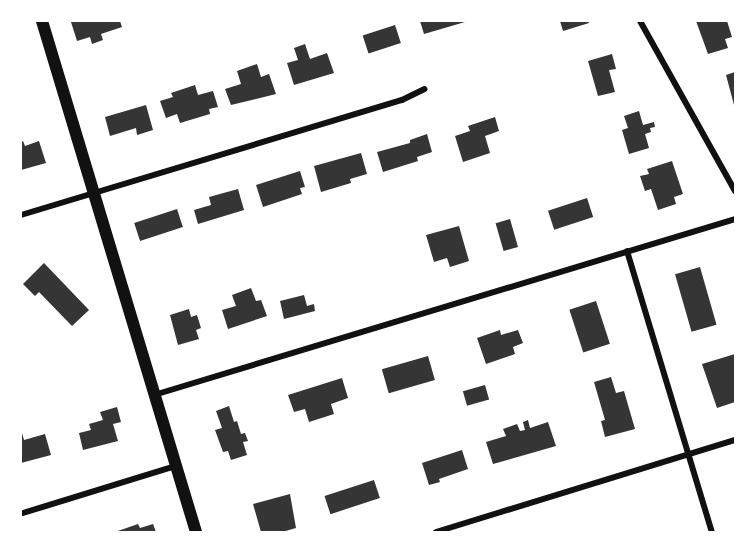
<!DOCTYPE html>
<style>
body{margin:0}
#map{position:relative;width:756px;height:553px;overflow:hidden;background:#fff;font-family:"PT Sans Narrow",sans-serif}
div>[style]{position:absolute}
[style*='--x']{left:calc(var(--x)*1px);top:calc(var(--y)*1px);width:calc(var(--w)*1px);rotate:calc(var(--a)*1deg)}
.building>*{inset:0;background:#353535;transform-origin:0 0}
.minor>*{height:6px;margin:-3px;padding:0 3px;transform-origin:3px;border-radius:3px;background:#111}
.secondary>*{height:12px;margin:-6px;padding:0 6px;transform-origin:6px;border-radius:6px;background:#111}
span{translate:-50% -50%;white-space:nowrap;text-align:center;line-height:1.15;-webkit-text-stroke:6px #fff;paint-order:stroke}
.frame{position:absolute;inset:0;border:22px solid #fff;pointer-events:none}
</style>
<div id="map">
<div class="building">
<i style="clip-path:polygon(120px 21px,122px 27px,101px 34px,103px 40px,92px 44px,90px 37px,77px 41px,71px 22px)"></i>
<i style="clip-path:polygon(420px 21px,465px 21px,465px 22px,424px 34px)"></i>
<i style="clip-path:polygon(560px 21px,588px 21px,589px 23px,563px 31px)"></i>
<i style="clip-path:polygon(696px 21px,727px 21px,732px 37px,725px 39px,728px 48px,708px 54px)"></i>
<i style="left:395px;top:25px;width:19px;height:34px;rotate:72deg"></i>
<i style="clip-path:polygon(305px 44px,310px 59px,327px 53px,334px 73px,294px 85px,287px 63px,298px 60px,294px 48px)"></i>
<i style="clip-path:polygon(612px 54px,616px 69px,609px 70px,615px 92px,598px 96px,588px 61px)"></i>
<i style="clip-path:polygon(257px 64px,261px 77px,269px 74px,276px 94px,231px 105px,225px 89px,241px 84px,237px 71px)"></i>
<i style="clip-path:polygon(735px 72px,735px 105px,734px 105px,726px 75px)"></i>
<i style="clip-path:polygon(195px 85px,198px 95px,213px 91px,218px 107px,209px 109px,210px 114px,180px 123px,177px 114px,166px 118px,160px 101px,173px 97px,171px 93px)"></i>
<i style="clip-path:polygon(146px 105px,153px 130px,137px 135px,136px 128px,110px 136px,105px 117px)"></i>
<i style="clip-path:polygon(639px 111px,643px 125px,654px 122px,655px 127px,650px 128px,651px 132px,645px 134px,649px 148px,629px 154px,622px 130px,628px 128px,624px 116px)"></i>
<i style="clip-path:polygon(495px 117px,499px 131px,485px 136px,490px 153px,463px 162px,455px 136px,470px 131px,468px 126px)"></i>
<i style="clip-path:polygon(427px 134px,432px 152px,417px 157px,418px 161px,383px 172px,377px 152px,410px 143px,410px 140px)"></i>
<i style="clip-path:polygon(23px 141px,25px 146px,39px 141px,46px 163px,21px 170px,21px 142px)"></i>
<i style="clip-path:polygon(361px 153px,367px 174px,350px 179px,351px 183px,321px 192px,314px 166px)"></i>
<i style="clip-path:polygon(672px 161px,683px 194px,674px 197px,676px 204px,658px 210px,651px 189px,645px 191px,640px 176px,649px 174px,647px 169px)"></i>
<i style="clip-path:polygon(300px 171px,305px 187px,300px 188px,302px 194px,263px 207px,256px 185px)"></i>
<i style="clip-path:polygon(238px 189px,244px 210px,198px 224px,194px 210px,211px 205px,209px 197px)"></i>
<i style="left:587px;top:198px;width:20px;height:41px;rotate:72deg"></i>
<i style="left:177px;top:209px;width:19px;height:45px;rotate:72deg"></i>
<i style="left:510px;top:219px;width:29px;height:15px;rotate:74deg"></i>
<i style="clip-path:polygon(459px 226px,469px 261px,450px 267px,447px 258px,434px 262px,426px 235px)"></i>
<i style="clip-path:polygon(44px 263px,89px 310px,72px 326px,39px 292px,35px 296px,23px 284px)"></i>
<i style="left:700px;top:267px;width:60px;height:26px;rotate:74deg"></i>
<i style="clip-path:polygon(251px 288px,256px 301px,261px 300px,267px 316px,228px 329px,222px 310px,236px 306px,232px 295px)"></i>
<i style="clip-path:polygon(304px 295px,307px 306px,314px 304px,315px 311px,284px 319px,280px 301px)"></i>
<i style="left:596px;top:301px;width:45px;height:28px;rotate:72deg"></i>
<i style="clip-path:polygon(189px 309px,191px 317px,197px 315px,201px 328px,196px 330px,199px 339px,178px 345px,170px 315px)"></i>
<i style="clip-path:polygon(500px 330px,501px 335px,518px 330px,523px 343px,513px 347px,515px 354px,486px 364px,477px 338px)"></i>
<i style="clip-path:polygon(735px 354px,735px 402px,717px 408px,702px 364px)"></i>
<i style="left:428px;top:356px;width:25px;height:48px;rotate:74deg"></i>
<i style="clip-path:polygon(611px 377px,616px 393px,624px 391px,635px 429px,605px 437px,601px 421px,605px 420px,594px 382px)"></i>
<i style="clip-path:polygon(342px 378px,348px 398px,331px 404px,334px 414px,309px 422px,305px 409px,294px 412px,288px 395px)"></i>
<i style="left:485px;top:385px;width:15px;height:23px;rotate:74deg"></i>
<i style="clip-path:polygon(229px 406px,234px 422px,237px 421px,241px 434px,245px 433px,248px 441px,243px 442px,247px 455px,231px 460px,228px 451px,223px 452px,215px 430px,222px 428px,216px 411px)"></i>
<i style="clip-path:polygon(117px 407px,121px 422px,113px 424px,118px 441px,83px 450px,79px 433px,91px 430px,89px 424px,103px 420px,100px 412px)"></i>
<i style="clip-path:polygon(528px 420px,530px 428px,548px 422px,556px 446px,493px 464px,486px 442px,506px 436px,503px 429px,517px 424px,520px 431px,525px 430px,523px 422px)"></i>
<i style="clip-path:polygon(22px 433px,24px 440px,45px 434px,51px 455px,21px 463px)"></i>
<i style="clip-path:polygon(462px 450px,468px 469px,439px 479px,440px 482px,429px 485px,422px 463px)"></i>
<i style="left:374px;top:480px;width:19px;height:52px;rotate:72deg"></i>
<i style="clip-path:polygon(290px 494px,296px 528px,282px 532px,261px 532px,253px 504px)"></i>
<i style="clip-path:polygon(138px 524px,140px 528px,153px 524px,156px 532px,115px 532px)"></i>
</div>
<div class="minor">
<i style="--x:640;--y:21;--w:195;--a:60.8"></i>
<i style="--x:21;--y:215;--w:398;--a:-16.8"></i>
<i style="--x:402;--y:100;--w:25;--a:-26"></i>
<i style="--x:627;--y:251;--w:294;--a:73.2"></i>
<i style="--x:154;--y:395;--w:607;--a:-16.85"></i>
<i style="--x:23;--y:513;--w:160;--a:-17.1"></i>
<i style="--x:436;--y:532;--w:313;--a:-17.1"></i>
</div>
<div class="secondary">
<i style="--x:42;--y:21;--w:534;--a:73.23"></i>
</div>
<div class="frame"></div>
</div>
